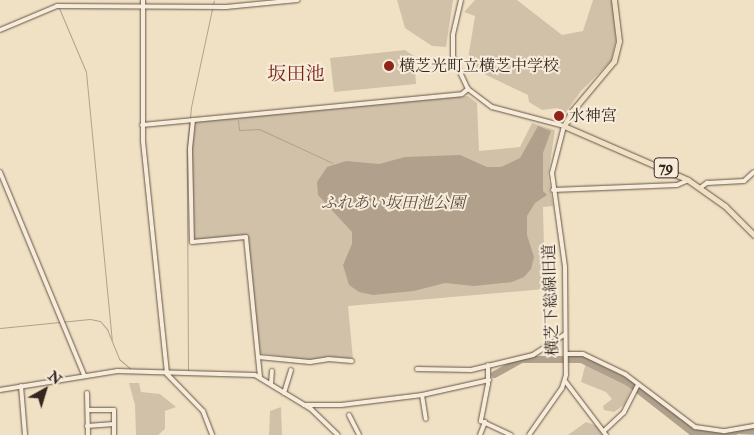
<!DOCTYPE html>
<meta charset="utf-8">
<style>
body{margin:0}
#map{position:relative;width:754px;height:435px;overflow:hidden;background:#f1e1c4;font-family:"IM FELL Double Pica","Noto Serif JP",serif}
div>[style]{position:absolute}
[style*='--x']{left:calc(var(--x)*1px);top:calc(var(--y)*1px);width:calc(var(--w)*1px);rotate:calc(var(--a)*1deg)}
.green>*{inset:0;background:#d1c1a8}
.water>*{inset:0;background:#b1a18c}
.stream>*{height:1px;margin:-0.5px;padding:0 0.5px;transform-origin:0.5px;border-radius:0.5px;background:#b1a18c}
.river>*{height:7px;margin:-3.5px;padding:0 3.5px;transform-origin:3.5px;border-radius:3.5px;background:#b1a18c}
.roads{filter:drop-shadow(0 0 1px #645549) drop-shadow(0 0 1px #645549)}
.minor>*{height:4px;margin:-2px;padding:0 2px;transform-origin:2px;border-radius:2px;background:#f6ecd9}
.major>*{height:5px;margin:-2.5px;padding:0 2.5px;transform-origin:2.5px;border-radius:2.5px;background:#f1e1c4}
.dots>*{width:14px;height:14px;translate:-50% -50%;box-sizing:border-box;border:2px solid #f6ecd9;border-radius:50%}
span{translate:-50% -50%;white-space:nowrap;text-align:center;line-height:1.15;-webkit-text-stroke:4px #f6ecd9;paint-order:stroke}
.shield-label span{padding:1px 4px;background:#f6ecd9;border:1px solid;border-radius:4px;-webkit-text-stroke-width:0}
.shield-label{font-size:15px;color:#352620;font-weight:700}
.poi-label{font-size:16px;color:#352620}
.left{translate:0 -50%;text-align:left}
.park-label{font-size:16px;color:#5c4d42;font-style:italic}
.street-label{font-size:16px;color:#352620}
.quarter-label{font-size:19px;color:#7a1f14}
.north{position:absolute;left:20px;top:365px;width:50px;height:50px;-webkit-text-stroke:4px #f6ecd9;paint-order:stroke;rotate:39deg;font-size:14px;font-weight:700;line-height:20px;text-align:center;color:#352620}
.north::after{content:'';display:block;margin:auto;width:18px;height:22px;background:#352620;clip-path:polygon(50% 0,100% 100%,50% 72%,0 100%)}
</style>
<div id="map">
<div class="green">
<i style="clip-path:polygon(397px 0,453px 0,446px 47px,432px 46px,405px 28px)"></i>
<i style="clip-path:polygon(475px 0,517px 0,562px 35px,583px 31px,593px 0,612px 0,616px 40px,611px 61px,581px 91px,561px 119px,556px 119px,558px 108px,542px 110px,529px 102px,528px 95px,480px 72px,468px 59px,475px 16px,464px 12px)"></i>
<i style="clip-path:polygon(405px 50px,414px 56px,416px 84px,334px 92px,330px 58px)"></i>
<i style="clip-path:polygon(468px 96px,477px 103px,479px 151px,520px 147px,532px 123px,555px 130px,548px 176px,553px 206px,543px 207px,545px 289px,348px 306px,353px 359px,327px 357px,310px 361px,259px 353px,247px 236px,194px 241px,191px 149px,194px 122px)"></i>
<i style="clip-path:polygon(586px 362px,632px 388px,624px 405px,614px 412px,604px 410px,603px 406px,612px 399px,606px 392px,581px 382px)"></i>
<i style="clip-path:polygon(129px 383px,139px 383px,141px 392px,160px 394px,176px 407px,165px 411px,165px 429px,158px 435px,136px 435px,135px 405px)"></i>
<i style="clip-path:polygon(281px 407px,282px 435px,269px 435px,270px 411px)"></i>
<i style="clip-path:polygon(586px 422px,600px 427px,604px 435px,568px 435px)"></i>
</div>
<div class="water">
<i style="clip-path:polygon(538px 126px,551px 131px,543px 153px,543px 191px,547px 195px,535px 203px,527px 216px,527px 235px,534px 257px,531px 269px,524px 277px,512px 282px,474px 286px,445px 283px,414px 291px,373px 295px,359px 292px,349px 285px,343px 265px,352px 244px,352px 232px,318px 195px,317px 182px,327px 167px,346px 161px,379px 164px,405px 157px,460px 155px,487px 167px,501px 167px,520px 158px)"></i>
</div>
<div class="stream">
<i style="--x:59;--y:8;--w:69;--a:67.1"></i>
<i style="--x:86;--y:72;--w:269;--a:84.5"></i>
<i style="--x:238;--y:120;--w:10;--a:84"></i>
<i style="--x:239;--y:130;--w:20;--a:-3"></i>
<i style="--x:259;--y:129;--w:81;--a:24.7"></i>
<i style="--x:0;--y:328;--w:90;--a:-5.7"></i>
<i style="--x:90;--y:319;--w:10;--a:11"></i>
<i style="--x:100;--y:321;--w:11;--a:49"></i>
<i style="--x:107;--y:329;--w:32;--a:68"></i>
<i style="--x:119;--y:359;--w:16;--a:40"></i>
<i style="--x:131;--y:369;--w:12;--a:5"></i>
<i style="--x:188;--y:372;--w:222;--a:-90.3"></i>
<i style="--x:187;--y:150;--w:43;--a:-84.7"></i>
<i style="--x:191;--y:107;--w:109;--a:-77.9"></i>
</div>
<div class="river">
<i style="--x:494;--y:374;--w:31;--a:-29"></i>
<i style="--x:521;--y:359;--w:60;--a:0"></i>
<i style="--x:581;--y:359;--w:52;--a:26.1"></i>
<i style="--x:628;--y:382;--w:81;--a:38"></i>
<i style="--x:692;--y:432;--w:29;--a:6"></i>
<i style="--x:726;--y:435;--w:12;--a:-24"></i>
<i style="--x:737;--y:430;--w:17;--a:3"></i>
</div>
<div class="roads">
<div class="minor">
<i style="--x:143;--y:0;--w:141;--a:90"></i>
<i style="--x:143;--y:141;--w:234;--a:84.1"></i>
<i style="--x:167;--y:374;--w:52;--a:45.8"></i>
<i style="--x:203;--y:411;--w:26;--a:69"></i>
<i style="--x:461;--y:0;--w:36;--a:103"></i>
<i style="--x:453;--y:35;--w:22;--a:90"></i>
<i style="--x:453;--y:57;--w:35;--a:65"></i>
<i style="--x:468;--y:89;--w:30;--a:37"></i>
<i style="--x:492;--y:107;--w:74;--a:14.8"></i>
<i style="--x:564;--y:126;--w:49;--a:104.3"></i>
<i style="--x:552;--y:173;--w:95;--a:82.1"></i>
<i style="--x:565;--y:267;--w:108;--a:89.5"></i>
<i style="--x:566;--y:375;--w:14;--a:107"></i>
<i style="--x:562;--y:388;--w:57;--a:125.1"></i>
<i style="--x:0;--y:30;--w:62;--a:-22.8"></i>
<i style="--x:57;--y:6;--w:169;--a:0.3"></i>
<i style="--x:226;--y:7;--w:72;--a:-5.6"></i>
<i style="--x:193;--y:120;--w:30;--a:96"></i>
<i style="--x:190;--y:150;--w:92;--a:88.8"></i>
<i style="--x:192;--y:242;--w:54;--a:-5.3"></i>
<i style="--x:246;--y:237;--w:141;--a:84.3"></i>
<i style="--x:142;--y:125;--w:321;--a:-5.5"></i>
<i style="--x:462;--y:94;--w:8;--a:-40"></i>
<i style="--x:0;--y:172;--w:220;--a:67.5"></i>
<i style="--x:700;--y:188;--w:9;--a:-36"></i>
<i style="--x:707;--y:183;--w:37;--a:-3"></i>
<i style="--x:744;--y:181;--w:13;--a:-42"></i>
<i style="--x:553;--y:190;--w:124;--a:-2.3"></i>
<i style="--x:677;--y:185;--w:12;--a:-24"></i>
<i style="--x:566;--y:354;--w:17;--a:0"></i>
<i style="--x:583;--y:354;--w:47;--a:25.5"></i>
<i style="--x:625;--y:374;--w:88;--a:37.1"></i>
<i style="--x:695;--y:427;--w:30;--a:8"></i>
<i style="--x:725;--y:431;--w:29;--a:-10"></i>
<i style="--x:258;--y:357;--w:52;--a:5.5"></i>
<i style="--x:310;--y:362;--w:18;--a:-9"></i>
<i style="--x:328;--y:359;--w:24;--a:5"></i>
<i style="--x:488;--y:365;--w:19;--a:90"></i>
<i style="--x:488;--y:384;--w:38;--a:101"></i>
<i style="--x:481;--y:421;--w:33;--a:25"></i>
<i style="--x:417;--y:369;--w:54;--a:1.1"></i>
<i style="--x:471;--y:370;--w:64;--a:-13.6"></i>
<i style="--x:533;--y:355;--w:38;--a:-33"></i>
<i style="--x:565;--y:381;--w:68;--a:52.8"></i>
<i style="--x:271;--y:384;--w:13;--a:-86"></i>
<i style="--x:21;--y:386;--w:49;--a:85.3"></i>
<i style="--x:0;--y:390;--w:119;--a:-9.2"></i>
<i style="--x:117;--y:371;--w:138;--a:1.7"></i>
<i style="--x:255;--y:375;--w:66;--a:31.3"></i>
<i style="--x:311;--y:409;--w:37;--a:44"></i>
<i style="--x:87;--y:393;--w:42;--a:88.6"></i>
<i style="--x:284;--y:393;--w:24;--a:-73"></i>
<i style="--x:422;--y:395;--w:24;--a:81"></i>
<i style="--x:304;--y:405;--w:37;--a:0"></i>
<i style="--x:341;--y:405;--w:82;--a:-7"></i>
<i style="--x:422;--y:395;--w:69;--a:-12.6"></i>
<i style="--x:88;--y:410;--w:26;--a:0"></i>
<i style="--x:114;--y:410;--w:25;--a:90"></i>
<i style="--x:349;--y:415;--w:22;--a:63"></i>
<i style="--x:87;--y:426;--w:27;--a:-4"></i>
<i style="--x:605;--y:430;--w:26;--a:-43"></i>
<i style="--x:624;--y:412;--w:31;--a:-63"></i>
<i style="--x:480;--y:435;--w:14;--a:-69"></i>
</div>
<div class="major">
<i style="--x:614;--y:0;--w:41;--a:83"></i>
<i style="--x:619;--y:41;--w:21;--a:104"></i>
<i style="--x:614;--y:61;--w:65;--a:130"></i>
<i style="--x:572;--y:111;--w:17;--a:118"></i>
<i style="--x:564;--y:126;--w:135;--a:23.5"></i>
<i style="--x:688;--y:180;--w:45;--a:35.1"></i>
<i style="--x:725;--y:206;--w:41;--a:45"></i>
</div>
</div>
<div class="dots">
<i style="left:389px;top:66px;background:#8f2418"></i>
<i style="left:559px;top:116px;background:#8f2418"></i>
</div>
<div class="shield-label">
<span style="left:666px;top:168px">79</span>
</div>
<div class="poi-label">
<span class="left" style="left:399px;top:66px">横芝光町立横芝中学校</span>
<span class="left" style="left:569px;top:116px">水神宮</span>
</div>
<div class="park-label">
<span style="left:393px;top:203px">ふれあい坂田池公園</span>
</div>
<div class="street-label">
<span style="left:551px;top:300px;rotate:-92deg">横芝下総線旧道</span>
</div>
<div class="quarter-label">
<span style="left:296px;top:75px">坂田池</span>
</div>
<div class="north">N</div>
</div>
